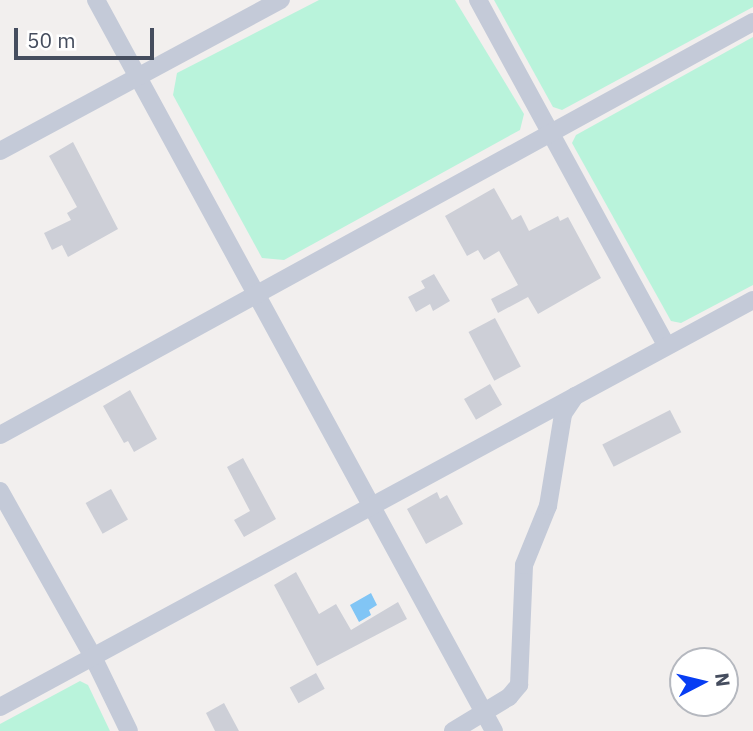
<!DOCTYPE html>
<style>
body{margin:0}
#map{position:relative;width:753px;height:731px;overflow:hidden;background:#f2efee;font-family:"IBM Plex Sans",sans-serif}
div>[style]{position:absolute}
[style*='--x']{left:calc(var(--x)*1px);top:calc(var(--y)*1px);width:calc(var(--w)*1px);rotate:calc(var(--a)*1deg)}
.green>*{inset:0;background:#b9f3db}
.water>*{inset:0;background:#81c5f5}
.building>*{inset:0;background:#cdcfd7;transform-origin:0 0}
.street>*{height:18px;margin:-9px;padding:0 9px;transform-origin:9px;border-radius:9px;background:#c4cad8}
span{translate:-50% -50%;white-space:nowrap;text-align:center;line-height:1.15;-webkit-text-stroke:5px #fff;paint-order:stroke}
.north{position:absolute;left:669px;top:647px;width:70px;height:70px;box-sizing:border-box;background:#fff;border:2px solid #b5b8bf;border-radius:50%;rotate:83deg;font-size:19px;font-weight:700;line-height:28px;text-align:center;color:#454d5e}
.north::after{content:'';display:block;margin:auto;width:24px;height:32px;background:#073df3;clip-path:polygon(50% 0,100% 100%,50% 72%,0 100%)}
.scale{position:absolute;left:14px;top:28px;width:140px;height:32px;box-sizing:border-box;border:4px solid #454d5e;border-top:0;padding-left:9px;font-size:21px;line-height:24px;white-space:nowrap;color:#454d5e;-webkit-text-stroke:5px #fff;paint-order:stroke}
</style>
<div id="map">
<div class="green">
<i style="clip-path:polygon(319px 0,455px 0,524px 114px,520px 130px,284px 260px,262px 258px,173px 95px,177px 73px)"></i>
<i style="clip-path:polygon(494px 0,753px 0,753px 7px,562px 110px,553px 107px)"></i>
<i style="clip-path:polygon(753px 37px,753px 285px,681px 323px,671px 321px,572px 143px,576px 135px)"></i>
<i style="clip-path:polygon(80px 681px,88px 685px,110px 731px,0 731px,0 724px)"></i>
</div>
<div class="water">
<i style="clip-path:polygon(371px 593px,377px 605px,369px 610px,371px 615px,359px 622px,350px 605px)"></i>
</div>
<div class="building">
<i style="clip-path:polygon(73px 142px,118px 229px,68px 257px,62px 245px,52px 250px,44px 233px,71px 220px,67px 213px,77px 207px,49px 156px)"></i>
<i style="clip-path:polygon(494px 188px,512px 220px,521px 215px,529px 231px,558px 216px,560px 221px,568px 217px,601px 278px,538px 314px,528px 297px,498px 313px,491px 299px,518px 285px,499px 251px,484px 260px,478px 250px,467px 256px,445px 216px)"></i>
<i style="clip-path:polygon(434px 274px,450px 301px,433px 311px,430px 304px,416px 312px,408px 297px,425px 288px,421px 281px)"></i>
<i style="left:495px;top:318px;width:55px;height:30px;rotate:62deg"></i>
<i style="left:490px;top:384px;width:24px;height:30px;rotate:60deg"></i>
<i style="clip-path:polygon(130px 390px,157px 439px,134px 452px,128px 441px,124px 443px,103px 406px)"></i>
<i style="left:670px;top:410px;width:25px;height:76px;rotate:63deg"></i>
<i style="clip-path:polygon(243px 458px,276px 519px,244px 537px,234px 520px,250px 511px,227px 467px)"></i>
<i style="left:111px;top:489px;width:35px;height:29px;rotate:61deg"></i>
<i style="clip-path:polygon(437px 492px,440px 499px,447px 495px,463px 524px,426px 544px,407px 509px)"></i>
<i style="clip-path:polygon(296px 572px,319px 614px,336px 604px,351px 630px,398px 602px,407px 619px,317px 666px,274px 585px)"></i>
<i style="left:316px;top:673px;width:18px;height:30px;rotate:61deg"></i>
<i style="clip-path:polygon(224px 703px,239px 731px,215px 731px,206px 713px)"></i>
</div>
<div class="street">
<i style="--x:96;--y:0;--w:832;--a:61.43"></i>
<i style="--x:478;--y:0;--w:394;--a:61.4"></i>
<i style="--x:0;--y:151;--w:319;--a:-28.3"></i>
<i style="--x:0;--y:435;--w:859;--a:-28.74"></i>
<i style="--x:0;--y:491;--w:190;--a:60.7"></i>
<i style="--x:93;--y:657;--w:82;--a:64.1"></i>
<i style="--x:0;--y:707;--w:856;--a:-28.39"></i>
<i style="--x:453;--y:731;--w:66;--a:-31.3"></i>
<i style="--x:509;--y:697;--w:16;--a:-50"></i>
<i style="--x:519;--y:685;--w:120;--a:-87.6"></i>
<i style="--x:524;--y:565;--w:64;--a:-67.9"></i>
<i style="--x:548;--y:506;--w:93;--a:-80.7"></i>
<i style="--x:563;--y:414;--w:22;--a:-56"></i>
</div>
<div class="north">N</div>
<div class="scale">50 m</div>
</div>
